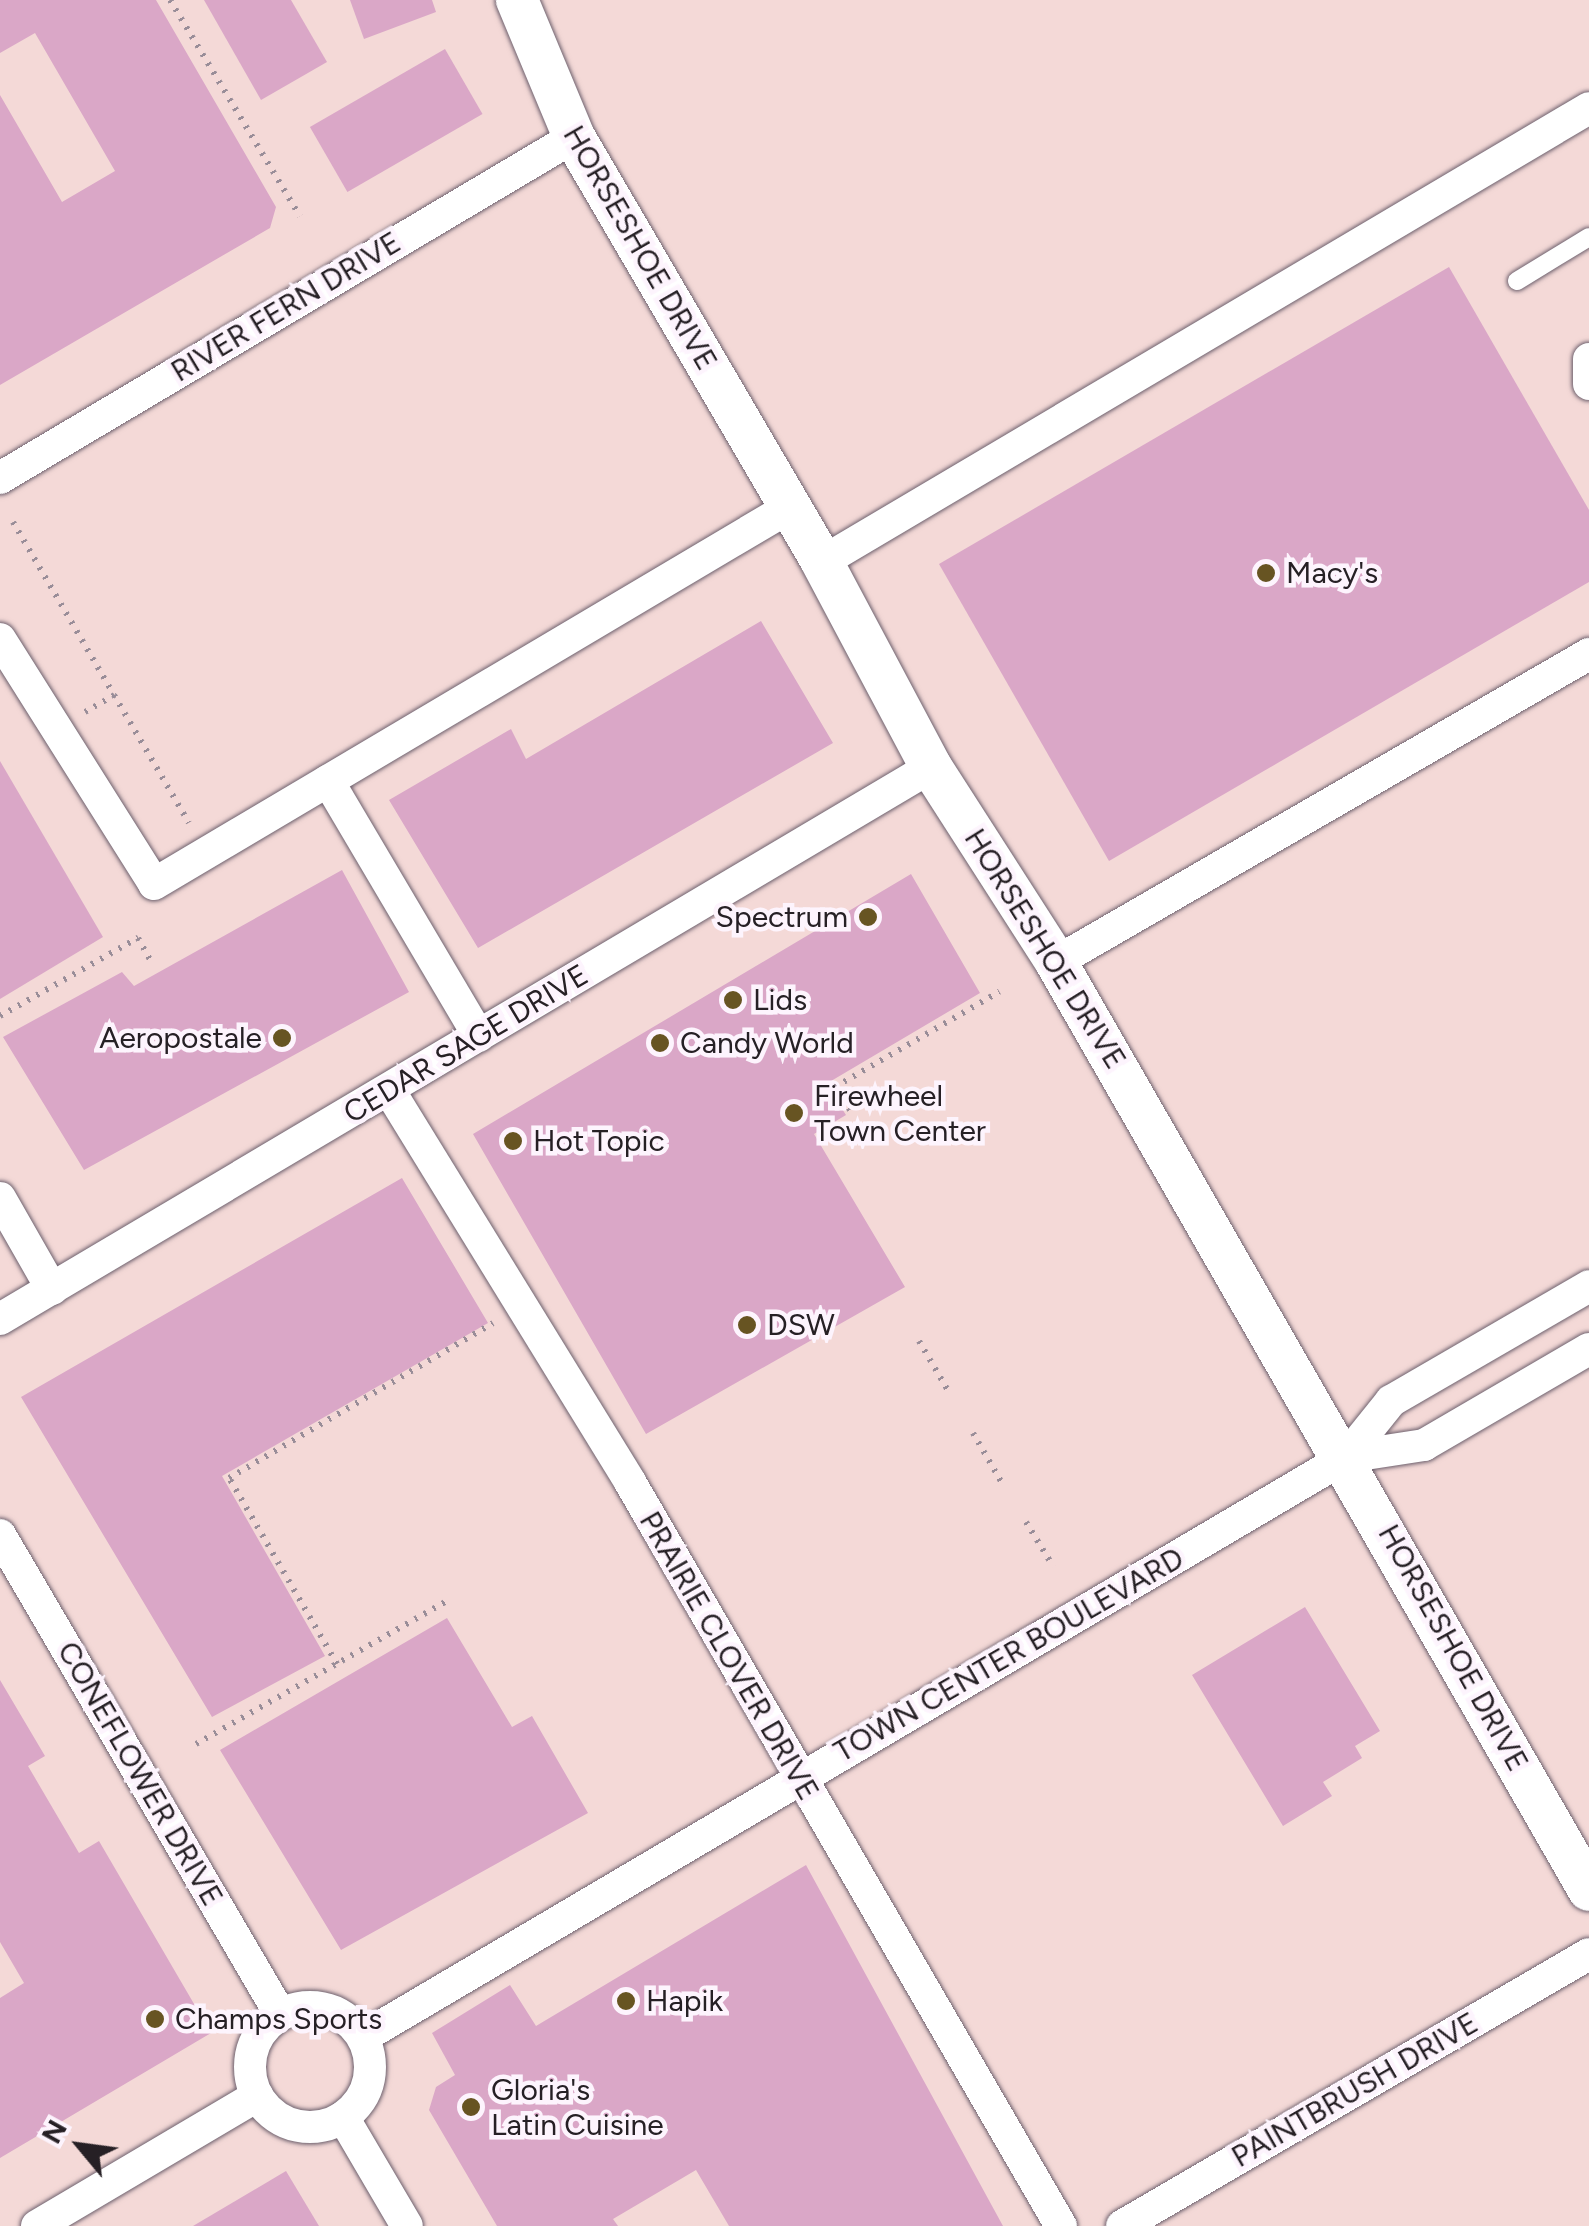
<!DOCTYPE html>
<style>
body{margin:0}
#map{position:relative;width:1589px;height:2226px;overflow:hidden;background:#f4e4f3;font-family:Figtree,sans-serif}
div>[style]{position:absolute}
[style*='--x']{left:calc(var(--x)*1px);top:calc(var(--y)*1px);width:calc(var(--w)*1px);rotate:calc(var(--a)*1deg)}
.commercial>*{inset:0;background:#f4d9d7;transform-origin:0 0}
.building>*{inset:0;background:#daa7c7;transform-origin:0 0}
.path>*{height:6px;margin-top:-3px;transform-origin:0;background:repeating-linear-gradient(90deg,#998d98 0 2.5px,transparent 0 10.5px)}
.roads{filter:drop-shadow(0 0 2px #6d606d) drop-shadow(0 0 2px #6d606d)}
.service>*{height:18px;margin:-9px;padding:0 9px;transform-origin:9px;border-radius:9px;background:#fff}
.minor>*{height:32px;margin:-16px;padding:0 16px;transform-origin:16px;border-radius:16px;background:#fff}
.minor>.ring{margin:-16px;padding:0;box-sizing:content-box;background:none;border:32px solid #fff;border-radius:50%}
.tertiary>*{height:42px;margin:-21px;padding:0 21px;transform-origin:21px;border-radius:21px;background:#fff}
.dots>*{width:28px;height:28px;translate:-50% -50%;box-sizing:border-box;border:5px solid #fdf4fd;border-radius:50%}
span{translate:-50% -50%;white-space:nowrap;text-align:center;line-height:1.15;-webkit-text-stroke:9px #fdf4fd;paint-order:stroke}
.street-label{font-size:30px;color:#262025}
.poi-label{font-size:30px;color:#262025}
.left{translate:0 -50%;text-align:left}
.right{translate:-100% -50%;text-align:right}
.north{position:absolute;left:30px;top:2096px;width:100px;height:100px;-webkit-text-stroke:8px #fdf4fd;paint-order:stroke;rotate:299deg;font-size:28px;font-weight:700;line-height:40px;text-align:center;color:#262025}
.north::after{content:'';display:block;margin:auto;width:35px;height:45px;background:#262025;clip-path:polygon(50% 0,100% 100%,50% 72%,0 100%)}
</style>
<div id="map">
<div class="commercial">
<i style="left:0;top:0;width:1589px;height:2226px"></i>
</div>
<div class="building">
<i style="clip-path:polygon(0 0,156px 0,276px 207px,270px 228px,0 385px,0 95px,62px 202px,115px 171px,35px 33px,0 53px)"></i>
<i style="clip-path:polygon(204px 0,291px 0,327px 62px,261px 100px)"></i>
<i style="clip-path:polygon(350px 0,432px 0,436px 12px,364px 39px)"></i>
<i style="left:445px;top:49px;width:75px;height:156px;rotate:60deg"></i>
<i style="clip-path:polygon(1449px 267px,1589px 510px,1589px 582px,1109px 861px,939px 564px)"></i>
<i style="clip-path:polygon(761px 621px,833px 743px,478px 948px,389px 800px,511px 729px,526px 759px)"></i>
<i style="clip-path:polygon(0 761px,103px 937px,0 999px)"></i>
<i style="clip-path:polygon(342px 870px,409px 992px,84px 1170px,3px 1037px,122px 972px,134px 986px)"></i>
<i style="clip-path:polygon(911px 874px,980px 993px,826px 1084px,846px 1115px,814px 1134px,905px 1287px,646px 1434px,473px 1134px)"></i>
<i style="clip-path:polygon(402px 1178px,488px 1323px,222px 1476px,325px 1656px,212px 1717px,21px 1397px)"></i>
<i style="clip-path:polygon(1305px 1607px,1380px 1731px,1355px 1746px,1362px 1758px,1323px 1782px,1332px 1796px,1283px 1826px,1192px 1675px)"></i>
<i style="clip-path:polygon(447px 1618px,512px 1727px,532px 1716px,588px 1813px,341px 1950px,220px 1750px)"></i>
<i style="clip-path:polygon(0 1680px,45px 1756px,28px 1766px,79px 1853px,99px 1841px,211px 2033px,0 2158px,0 1998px,24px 1983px,0 1942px)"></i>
<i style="clip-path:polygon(806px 1865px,1003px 2226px,729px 2226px,696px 2170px,613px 2219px,618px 2226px,497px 2226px,429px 2110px,436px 2087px,455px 2075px,432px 2033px,510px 1985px,536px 2026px)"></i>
<i style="clip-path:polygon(286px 2171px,319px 2226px,193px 2226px)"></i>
</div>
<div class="path">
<i style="--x:170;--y:0;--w:252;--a:59"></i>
<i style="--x:13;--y:522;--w:200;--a:59.7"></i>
<i style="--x:85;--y:712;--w:34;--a:-30"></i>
<i style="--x:114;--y:695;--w:148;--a:59.6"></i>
<i style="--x:0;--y:1016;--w:159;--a:-29.5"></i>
<i style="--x:138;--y:938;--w:29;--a:61"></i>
<i style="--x:850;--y:1110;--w:27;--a:-123"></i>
<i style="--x:835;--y:1087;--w:190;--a:-30.1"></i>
<i style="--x:919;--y:1341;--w:56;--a:59.7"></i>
<i style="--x:973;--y:1433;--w:58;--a:59.9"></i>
<i style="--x:1026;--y:1522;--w:52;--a:58.5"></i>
<i style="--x:337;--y:1664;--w:215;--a:-120.1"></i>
<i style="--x:229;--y:1478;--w:306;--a:-30.4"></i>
<i style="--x:196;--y:1744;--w:289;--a:-29.7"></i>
</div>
<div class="roads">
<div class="service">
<i style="--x:1517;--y:281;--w:84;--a:-31.4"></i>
</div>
<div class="minor">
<i style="--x:1589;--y:359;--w:25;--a:90"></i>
<i style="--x:0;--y:478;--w:668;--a:-30.71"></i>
<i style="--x:822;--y:562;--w:891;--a:-30.62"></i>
<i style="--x:0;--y:639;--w:289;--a:57.8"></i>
<i style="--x:154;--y:884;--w:739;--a:-30.66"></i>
<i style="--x:328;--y:781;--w:296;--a:59.4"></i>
<i style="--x:1056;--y:962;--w:616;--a:-30.02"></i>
<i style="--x:389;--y:1090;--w:460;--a:58.4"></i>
<i style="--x:630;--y:1482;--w:860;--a:59.92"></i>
<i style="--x:0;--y:1198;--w:105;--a:60.3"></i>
<i style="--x:0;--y:1319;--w:1082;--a:-30.66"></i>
<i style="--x:1346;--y:1457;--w:79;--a:-8.7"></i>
<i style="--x:1424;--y:1445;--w:191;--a:-30.2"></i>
<i style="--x:0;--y:1535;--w:555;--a:59.69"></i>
<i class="ring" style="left:250px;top:2007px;width:88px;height:88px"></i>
<i style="--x:363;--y:2037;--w:1141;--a:-30.54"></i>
<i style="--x:1346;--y:1457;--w:72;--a:-51.2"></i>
<i style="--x:1391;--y:1401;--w:229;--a:-30.1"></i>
<i style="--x:343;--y:2117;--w:126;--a:59.6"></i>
<i style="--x:37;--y:2226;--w:256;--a:-30.6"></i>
<i style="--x:1122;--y:2226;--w:540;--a:-30.22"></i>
</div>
<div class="tertiary">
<i style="--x:517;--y:0;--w:148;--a:67.4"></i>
<i style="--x:574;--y:137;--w:492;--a:59.7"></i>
<i style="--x:822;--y:562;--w:232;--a:62"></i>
<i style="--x:931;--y:767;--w:232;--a:57.3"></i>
<i style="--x:1056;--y:962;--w:1070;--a:60.13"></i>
</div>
</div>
<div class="dots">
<i style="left:1266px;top:573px;background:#675422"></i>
<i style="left:868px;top:917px;background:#675422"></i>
<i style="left:733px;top:1000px;background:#675422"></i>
<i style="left:282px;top:1038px;background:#675422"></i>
<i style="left:660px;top:1043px;background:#675422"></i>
<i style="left:794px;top:1113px;background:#675422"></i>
<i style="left:513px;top:1141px;background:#675422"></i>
<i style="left:747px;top:1325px;background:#675422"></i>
<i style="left:626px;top:2001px;background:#675422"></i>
<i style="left:155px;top:2019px;background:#675422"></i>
<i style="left:471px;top:2107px;background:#675422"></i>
</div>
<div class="street-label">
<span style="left:640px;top:248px;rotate:60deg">HORSESHOE DRIVE</span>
<span style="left:286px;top:307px;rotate:-31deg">RIVER FERN DRIVE</span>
<span style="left:1045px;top:949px;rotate:58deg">HORSESHOE DRIVE</span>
<span style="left:466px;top:1044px;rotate:-31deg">CEDAR SAGE DRIVE</span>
<span style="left:1453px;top:1648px;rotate:61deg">HORSESHOE DRIVE</span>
<span style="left:1009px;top:1655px;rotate:-30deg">TOWN CENTER BOULEVARD</span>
<span style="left:729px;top:1656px;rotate:60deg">PRAIRIE CLOVER DRIVE</span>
<span style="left:140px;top:1774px;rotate:60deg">CONEFLOWER DRIVE</span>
<span style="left:1355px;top:2090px;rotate:-30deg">PAINTBRUSH DRIVE</span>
</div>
<div class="poi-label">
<span class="left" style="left:1286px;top:573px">Macy's</span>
<span class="right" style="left:848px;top:917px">Spectrum</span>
<span class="left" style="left:753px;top:1000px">Lids</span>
<span class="right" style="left:262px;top:1038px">Aeropostale</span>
<span class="left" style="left:680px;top:1043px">Candy World</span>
<span class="left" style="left:814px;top:1113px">Firewheel<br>Town Center</span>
<span class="left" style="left:533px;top:1141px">Hot Topic</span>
<span class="left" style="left:767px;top:1325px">DSW</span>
<span class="left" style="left:646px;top:2001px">Hapik</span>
<span class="left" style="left:175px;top:2019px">Champs Sports</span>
<span class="left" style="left:491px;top:2107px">Gloria's<br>Latin Cuisine</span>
</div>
<div class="north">N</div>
</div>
